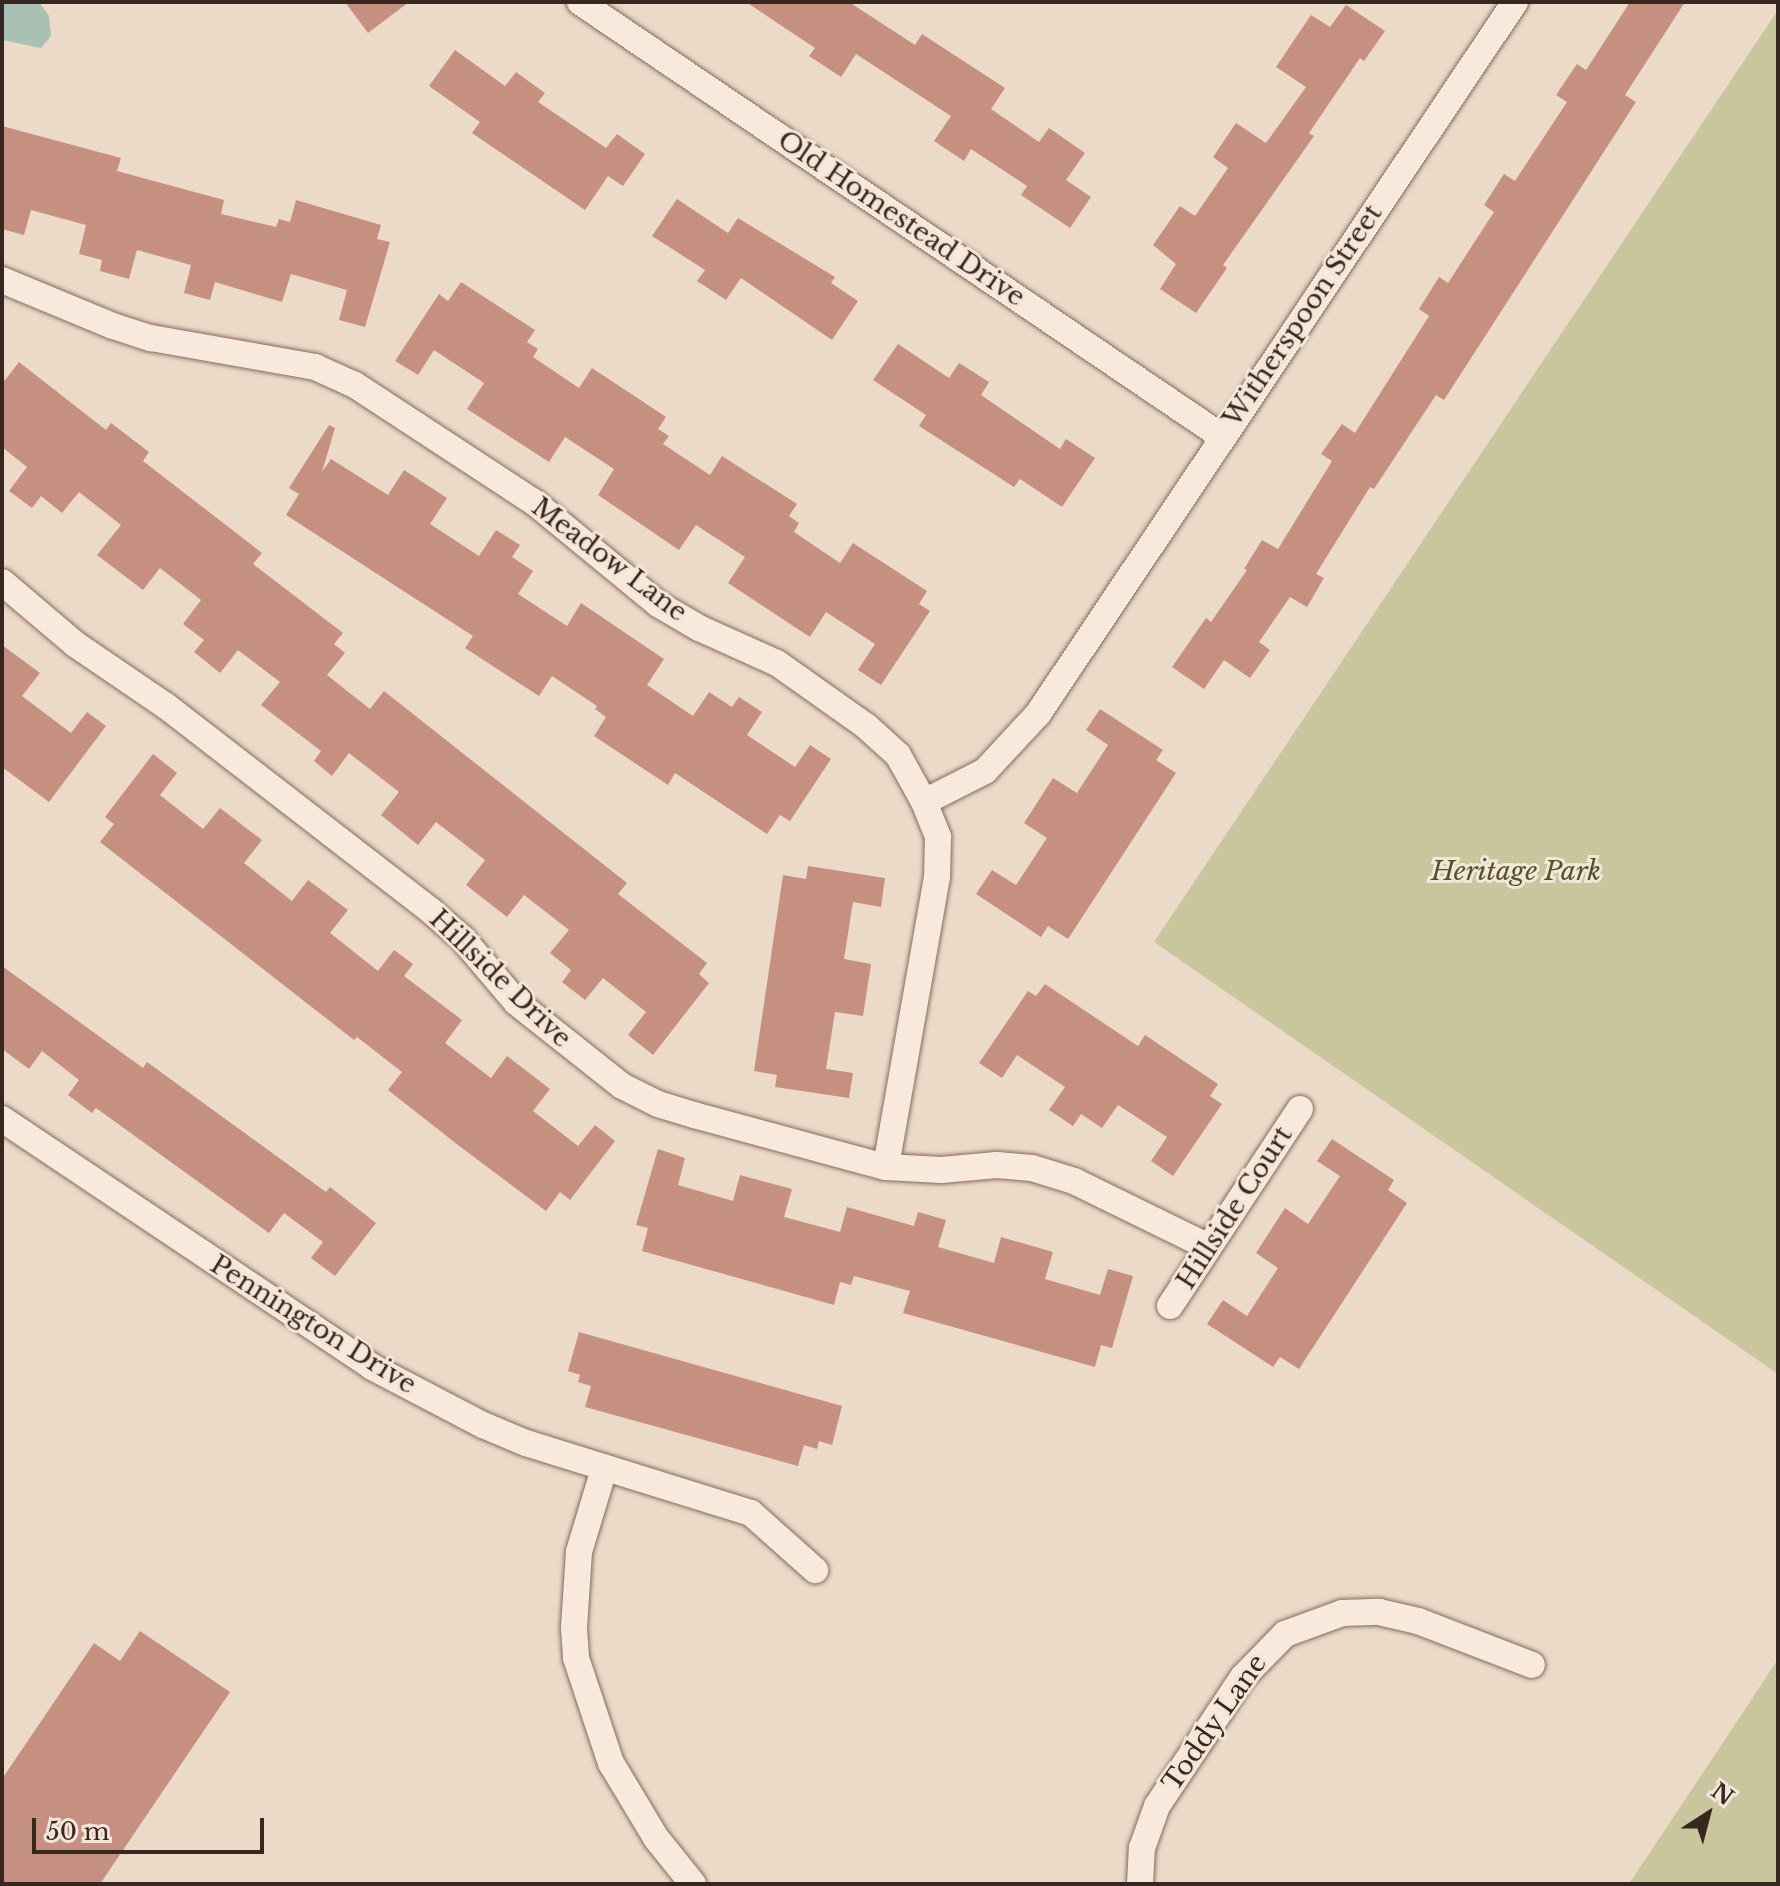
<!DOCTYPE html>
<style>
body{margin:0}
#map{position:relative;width:1780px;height:1886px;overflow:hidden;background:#ebdac8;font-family:"Libre Baskerville",serif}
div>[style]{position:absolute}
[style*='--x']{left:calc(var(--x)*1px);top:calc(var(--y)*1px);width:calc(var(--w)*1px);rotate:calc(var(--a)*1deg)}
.green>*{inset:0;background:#c9c59c}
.water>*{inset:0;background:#a9c0b4}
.building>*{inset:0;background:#c69081}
.roads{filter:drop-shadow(0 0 2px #866b5e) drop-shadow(0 0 2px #866b5e)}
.street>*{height:26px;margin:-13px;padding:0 13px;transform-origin:13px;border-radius:13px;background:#f7e9db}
span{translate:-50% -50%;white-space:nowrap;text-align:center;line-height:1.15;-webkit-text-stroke:6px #f3e5d7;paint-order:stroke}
.street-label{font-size:26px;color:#372721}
.park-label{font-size:26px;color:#505229;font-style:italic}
.frame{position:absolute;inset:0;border:4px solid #372721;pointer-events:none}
.north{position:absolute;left:1668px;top:1774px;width:80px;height:80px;-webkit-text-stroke:6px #f3e5d7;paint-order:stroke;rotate:36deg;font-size:22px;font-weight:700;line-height:32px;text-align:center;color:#372721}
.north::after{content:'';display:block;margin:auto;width:28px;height:36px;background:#372721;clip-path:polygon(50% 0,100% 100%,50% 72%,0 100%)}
.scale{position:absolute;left:32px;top:1818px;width:232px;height:36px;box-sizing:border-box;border:4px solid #372721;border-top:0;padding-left:10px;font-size:24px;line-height:28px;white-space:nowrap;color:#372721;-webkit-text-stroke:6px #f3e5d7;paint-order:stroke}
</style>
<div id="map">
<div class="green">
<i style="clip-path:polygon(1778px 10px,1778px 1374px,1154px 942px)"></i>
<i style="clip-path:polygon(1778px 1659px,1778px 1884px,1629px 1884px,1728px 1735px)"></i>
</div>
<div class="water">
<i style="clip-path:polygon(2px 2px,39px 2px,49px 16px,51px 36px,41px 48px,2px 40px)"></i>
</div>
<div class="building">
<i style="clip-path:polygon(345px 2px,409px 2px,368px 33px)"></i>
<i style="clip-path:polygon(746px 2px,849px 2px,915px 45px,922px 34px,1005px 88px,991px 109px,1039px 142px,1049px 128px,1085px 153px,1066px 180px,1091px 197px,1070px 228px,1021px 195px,1027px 186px,971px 149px,964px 161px,934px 141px,951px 116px,856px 54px,841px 77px,809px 56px,815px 48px)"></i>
<i style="clip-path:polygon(1630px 2px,1685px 2px,1625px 95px,1636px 102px,1444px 400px,1436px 395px,1374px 489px,1370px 487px,1316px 574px,1324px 578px,1307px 607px,1290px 597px,1259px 642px,1270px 650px,1250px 678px,1224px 660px,1204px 689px,1172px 667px,1206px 618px,1211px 622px,1247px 570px,1244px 569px,1262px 540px,1278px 549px,1332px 461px,1321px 454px,1342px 424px,1355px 433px,1429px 316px,1419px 309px,1439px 277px,1448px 283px,1494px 212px,1484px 205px,1504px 174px,1515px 181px,1567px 102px,1556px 95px,1577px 64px,1586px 70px)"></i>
<i style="clip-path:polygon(1346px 5px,1385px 31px,1364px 61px,1360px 58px,1309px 133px,1314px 136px,1223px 265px,1227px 268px,1196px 313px,1160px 289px,1176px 264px,1153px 245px,1180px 206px,1195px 216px,1228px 168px,1213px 157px,1236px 123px,1266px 143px,1306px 87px,1276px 67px,1311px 15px,1330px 27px)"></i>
<i style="clip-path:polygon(455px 50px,505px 86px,516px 72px,545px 93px,538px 102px,606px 148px,617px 134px,645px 154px,623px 186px,608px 176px,585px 210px,472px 133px,480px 122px,429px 86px)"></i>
<i style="clip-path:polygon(2px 126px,121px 158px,117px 171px,224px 200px,221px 214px,276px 227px,279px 219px,290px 222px,296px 200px,381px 225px,377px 239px,390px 242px,365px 327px,339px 320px,347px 290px,291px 274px,282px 302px,215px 282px,210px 300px,184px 293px,191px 265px,137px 250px,129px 279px,100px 271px,102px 260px,79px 254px,86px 225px,31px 210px,24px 235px,2px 229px)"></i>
<i style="clip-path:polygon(677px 199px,728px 233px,738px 218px,835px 277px,831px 283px,858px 301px,832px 340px,741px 278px,726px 300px,697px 281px,705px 270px,652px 236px)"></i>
<i style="clip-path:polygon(461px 282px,535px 330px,527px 342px,538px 349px,533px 357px,579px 388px,592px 368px,666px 417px,658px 429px,669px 436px,663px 444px,710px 475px,722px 456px,797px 504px,789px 516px,799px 523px,794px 532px,840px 563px,853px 543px,927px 591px,919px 604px,930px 611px,881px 685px,858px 670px,875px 644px,826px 612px,810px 637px,728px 583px,745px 557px,696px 525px,679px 550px,598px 495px,614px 469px,565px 437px,549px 462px,467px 409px,484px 383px,434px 350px,418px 375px,395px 361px,439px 294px,448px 301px)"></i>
<i style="clip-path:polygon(898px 344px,949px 378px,959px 363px,989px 382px,981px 395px,1060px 449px,1066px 439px,1095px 458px,1062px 507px,1020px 479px,1014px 487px,919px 426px,926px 415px,873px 380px)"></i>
<i style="clip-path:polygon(19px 362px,106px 430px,111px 423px,149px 452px,143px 461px,262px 553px,253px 564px,343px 633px,334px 644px,345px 653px,327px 675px,370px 709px,384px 691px,627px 883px,618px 894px,707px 963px,699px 974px,709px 983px,653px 1055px,628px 1035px,646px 1012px,603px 978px,585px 1000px,562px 982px,571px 970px,550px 953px,569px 930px,524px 895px,507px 917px,466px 885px,485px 860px,436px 822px,418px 845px,381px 815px,399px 792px,349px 753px,332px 776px,314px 761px,321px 751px,261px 705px,280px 682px,238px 650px,220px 673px,194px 652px,204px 640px,183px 624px,201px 600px,160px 568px,143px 590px,97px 555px,121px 525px,79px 492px,62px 513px,41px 496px,32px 508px,9px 491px,27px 467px,2px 447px,2px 384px)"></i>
<i style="clip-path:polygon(329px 425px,335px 428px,322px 472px,331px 459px,388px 495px,404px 470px,447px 498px,430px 524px,479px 556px,496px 530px,520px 545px,512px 557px,533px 571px,518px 594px,567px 626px,581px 603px,664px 659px,647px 685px,693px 716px,709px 692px,732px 707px,739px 697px,762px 712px,747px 735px,795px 767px,810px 745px,831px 759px,790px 821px,780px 815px,767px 834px,675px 773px,668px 785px,594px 736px,606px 717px,595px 709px,597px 706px,552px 676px,539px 696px,465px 648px,473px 636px,286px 515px,299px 494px,289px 488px)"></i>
<i style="clip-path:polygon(2px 645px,40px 673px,22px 696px,71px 733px,87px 712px,106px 726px,49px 802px,2px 767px)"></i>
<i style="clip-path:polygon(1100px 709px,1163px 750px,1156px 760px,1176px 773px,1068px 939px,1048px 926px,1041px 937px,976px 894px,992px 870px,1016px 885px,1047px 838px,1024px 823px,1053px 778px,1077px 793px,1108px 745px,1086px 730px)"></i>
<i style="clip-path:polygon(153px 754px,177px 773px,160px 795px,203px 829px,220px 808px,262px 840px,244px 863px,292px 901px,308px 880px,348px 910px,330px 933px,378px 971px,394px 950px,413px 964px,404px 976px,462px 1020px,445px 1043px,491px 1078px,507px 1056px,550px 1089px,533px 1111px,578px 1146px,595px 1125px,615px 1141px,570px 1200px,560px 1192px,546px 1211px,458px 1145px,388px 1090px,402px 1072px,357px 1037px,354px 1040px,100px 842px,114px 824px,105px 817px)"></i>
<i style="clip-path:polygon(808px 866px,885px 878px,881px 907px,853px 902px,844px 959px,871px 964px,863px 1016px,835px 1012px,826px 1069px,853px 1073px,849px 1098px,775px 1087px,777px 1075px,754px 1071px,783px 875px,806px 879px)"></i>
<i style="clip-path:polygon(2px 966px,143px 1068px,147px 1062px,326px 1192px,330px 1187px,376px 1223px,335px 1276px,311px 1258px,323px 1242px,284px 1213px,269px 1233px,96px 1108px,92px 1113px,68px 1095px,79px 1080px,42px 1051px,29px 1069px,2px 1049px)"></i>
<i style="clip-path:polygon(1045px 984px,1138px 1046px,1145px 1035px,1218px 1084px,1210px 1096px,1222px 1104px,1173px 1176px,1151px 1161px,1167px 1137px,1118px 1105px,1102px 1128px,1081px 1114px,1073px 1126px,1049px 1110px,1065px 1087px,1017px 1055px,1002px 1078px,979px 1063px,1028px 991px,1036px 996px)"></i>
<i style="clip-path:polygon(1332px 1139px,1394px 1180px,1388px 1190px,1407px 1203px,1299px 1369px,1280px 1357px,1273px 1367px,1207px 1324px,1223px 1300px,1247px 1316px,1278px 1268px,1256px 1253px,1285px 1208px,1308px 1224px,1340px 1176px,1317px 1161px)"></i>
<i style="clip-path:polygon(658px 1149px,685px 1158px,678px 1185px,733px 1201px,740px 1175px,792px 1189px,784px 1217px,840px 1232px,847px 1207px,914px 1226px,918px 1212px,946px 1220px,938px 1247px,994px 1263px,1001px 1237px,1053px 1252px,1045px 1279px,1100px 1295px,1108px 1269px,1133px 1276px,1112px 1348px,1101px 1345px,1095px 1367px,903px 1313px,910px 1291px,854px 1276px,851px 1285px,840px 1282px,834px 1305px,642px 1251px,648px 1228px,636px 1225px)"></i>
<i style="clip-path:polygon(579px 1332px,842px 1406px,832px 1445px,819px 1441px,817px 1449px,804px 1445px,798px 1466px,585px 1407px,591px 1386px,578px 1382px,580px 1375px,568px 1371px)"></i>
<i style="clip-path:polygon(140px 1631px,230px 1692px,100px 1884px,2px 1884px,2px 1779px,94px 1643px,120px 1661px)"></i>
</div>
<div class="roads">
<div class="street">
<i style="--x:580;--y:2;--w:774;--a:34.1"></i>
<i style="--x:2;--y:280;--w:120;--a:22.5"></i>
<i style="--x:113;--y:326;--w:40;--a:18"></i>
<i style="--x:151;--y:338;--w:167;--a:10"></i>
<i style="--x:315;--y:367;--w:44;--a:24.2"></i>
<i style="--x:355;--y:385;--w:214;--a:33.2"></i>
<i style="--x:534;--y:502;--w:161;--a:39.4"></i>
<i style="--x:658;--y:604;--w:48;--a:30.3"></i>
<i style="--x:699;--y:628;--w:85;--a:24.2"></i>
<i style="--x:777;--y:663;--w:109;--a:35.3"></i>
<i style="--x:866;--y:726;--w:43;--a:42.2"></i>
<i style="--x:898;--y:755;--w:54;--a:61"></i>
<i style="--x:924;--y:802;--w:38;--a:68"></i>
<i style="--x:938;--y:837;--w:40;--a:91.4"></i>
<i style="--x:937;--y:877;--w:294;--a:100"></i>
<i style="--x:2;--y:582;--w:96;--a:40.3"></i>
<i style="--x:75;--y:644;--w:110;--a:34.3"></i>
<i style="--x:166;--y:706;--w:335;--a:37.7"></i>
<i style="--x:431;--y:911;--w:41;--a:41.1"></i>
<i style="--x:462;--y:938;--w:84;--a:49.8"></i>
<i style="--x:516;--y:1002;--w:135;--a:38.4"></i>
<i style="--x:622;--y:1086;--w:40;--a:26.6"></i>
<i style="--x:658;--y:1104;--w:38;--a:17"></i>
<i style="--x:694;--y:1115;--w:199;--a:15.2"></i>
<i style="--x:886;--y:1167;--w:55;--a:3.1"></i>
<i style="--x:941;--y:1170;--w:56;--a:-5.1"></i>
<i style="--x:997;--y:1165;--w:35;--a:5"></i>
<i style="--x:1032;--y:1168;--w:44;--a:17.2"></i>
<i style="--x:1074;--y:1181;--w:150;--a:26.1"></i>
<i style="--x:924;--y:802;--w:68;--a:-26.9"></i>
<i style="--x:985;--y:771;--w:78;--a:-47.1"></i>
<i style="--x:1038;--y:714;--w:857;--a:-56.18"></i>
<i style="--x:2;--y:1119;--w:445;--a:33.8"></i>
<i style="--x:372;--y:1367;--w:125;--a:27.6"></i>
<i style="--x:483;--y:1425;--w:47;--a:22.7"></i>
<i style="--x:526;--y:1443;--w:236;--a:17.3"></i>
<i style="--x:751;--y:1513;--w:86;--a:41.7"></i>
<i style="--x:1170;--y:1306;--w:236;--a:-56.6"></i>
<i style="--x:604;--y:1469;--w:87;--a:106.8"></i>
<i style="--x:579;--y:1552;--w:76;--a:93.8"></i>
<i style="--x:574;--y:1628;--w:30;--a:86"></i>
<i style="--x:576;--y:1658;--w:111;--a:71.6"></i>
<i style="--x:611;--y:1763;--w:87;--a:59"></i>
<i style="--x:656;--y:1838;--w:59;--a:51.2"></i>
<i style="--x:1140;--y:1884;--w:36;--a:-87"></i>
<i style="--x:1142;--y:1848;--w:45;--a:-70.3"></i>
<i style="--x:1157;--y:1806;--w:155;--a:-56.3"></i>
<i style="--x:1243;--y:1677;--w:60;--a:-45.7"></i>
<i style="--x:1285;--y:1634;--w:61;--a:-20.2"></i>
<i style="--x:1342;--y:1613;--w:37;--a:-2"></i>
<i style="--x:1379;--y:1612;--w:40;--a:13"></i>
<i style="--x:1418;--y:1621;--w:122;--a:21.1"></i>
</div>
</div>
<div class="street-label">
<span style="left:901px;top:219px;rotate:34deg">Old Homestead Drive</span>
<span style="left:1303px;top:316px;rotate:-56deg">Witherspoon Street</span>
<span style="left:609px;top:560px;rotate:37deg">Meadow Lane</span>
<span style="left:500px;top:979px;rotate:44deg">Hillside Drive</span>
<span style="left:1235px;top:1208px;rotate:-57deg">Hillside Court</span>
<span style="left:313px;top:1325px;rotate:32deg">Pennington Drive</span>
<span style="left:1215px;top:1723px;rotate:-55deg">Toddy Lane</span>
</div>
<div class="park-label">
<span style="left:1516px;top:872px">Heritage Park</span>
</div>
<div class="frame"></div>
<div class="north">N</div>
<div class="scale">50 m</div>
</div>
